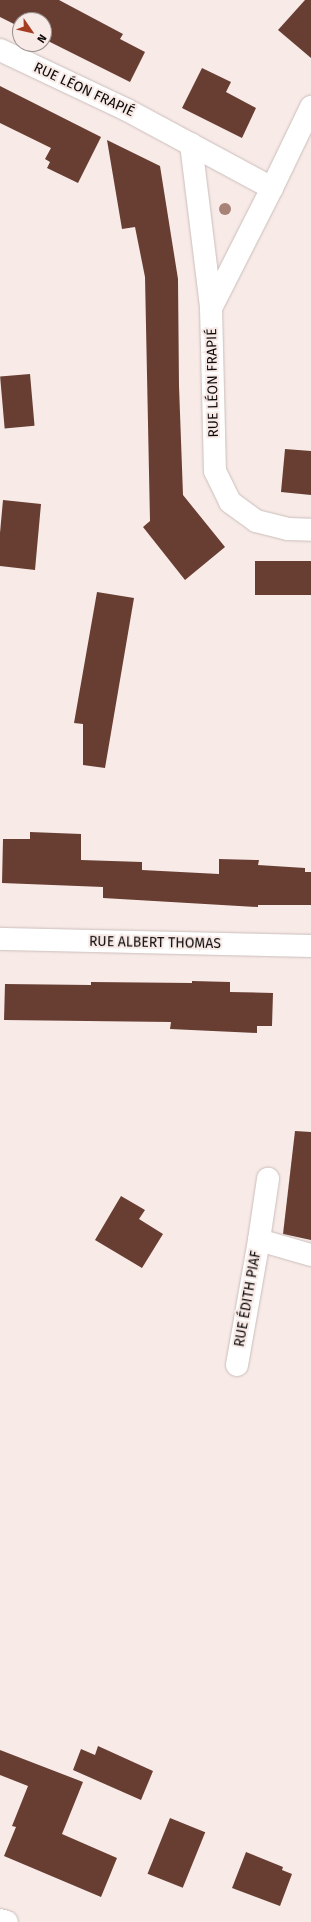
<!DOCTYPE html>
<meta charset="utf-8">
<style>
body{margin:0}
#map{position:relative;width:311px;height:1922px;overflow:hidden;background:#f7eae7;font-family:"Fira Sans",sans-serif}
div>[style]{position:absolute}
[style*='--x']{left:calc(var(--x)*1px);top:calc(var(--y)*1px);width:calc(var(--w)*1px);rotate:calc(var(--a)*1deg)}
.building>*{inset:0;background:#683e33;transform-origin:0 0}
.roads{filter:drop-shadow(0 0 1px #cbbebb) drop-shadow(0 0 1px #cbbebb)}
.street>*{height:22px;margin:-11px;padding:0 11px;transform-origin:11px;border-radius:11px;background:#fff}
.trees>*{width:12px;height:12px;margin:-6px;border-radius:50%;background:#a98277}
span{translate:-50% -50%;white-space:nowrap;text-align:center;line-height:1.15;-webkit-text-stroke:4px #f7eae7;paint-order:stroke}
.street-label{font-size:14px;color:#0e0a09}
.north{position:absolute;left:12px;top:12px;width:40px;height:40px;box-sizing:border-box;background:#f7eae7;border:1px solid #9a908e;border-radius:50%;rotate:124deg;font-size:11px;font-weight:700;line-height:16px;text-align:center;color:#0e0a09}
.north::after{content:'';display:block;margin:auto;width:14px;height:18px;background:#a53d22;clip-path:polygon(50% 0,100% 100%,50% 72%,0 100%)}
</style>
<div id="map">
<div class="building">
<i style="clip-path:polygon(0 0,59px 0,123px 34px,120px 39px,145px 52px,130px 82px,44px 39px,44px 20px,20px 20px,20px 27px,0 17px)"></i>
<i style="clip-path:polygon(305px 0,311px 0,311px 58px,278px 30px)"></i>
<i style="clip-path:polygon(202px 68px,231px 82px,226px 92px,256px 108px,242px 138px,182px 108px)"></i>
<i style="clip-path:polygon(0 86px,101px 137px,78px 183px,47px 168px,50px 162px,45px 159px,51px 148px,0 123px)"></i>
<i style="clip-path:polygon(107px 140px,160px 166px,178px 279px,179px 386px,183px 495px,225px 547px,185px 580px,143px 527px,150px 521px,145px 277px,135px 227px,122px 229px)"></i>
<i style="left:30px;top:374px;width:52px;height:30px;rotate:85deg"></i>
<i style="clip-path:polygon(285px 449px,311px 451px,311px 495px,281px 492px)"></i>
<i style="clip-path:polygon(3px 500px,41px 504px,35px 570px,0 566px,0 533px)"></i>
<i style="left:255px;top:561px;width:56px;height:34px"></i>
<i style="clip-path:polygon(97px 592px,134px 598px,105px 768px,83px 765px,83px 724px,74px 723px)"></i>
<i style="clip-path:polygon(30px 832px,81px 834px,81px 860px,142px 862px,142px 870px,219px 874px,219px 859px,259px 860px,258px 865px,305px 868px,305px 872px,311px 872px,311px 905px,258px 905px,258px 907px,103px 898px,103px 887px,2px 883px,3px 839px,30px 839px)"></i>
<i style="clip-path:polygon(192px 981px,230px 982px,230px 992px,273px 993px,272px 1026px,257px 1026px,257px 1033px,170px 1029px,171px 1022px,4px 1020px,5px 984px,91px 985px,91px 982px,192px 983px)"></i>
<i style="clip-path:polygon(295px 1131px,311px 1132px,311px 1240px,283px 1234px)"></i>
<i style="clip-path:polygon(121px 1196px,145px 1210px,139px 1219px,163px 1234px,142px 1268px,95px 1240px)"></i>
<i style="clip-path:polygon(98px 1746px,153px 1771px,141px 1800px,73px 1770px,81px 1749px,95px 1755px)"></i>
<i style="clip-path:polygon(0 1750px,83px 1782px,62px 1834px,117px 1858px,101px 1897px,4px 1856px,16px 1827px,12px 1826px,28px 1786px,0 1775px)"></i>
<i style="left:170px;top:1818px;width:38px;height:60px;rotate:22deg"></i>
<i style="clip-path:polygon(246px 1852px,283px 1867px,282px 1870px,292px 1874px,280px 1906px,232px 1888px)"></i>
</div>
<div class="roads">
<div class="street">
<i style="--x:0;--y:50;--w:140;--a:25.3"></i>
<i style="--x:127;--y:110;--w:165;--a:28.3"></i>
<i style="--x:272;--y:188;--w:90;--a:-64.3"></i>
<i style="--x:191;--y:144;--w:165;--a:83"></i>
<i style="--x:272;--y:188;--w:135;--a:116.9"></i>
<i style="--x:211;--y:308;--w:163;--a:88.6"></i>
<i style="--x:215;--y:471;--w:34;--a:64"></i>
<i style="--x:230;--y:502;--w:32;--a:36"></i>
<i style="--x:256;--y:521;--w:33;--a:14"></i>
<i style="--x:288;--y:529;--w:23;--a:2"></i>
<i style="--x:0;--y:939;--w:311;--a:1.3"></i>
<i style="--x:259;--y:1240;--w:62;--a:-81.6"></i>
<i style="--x:237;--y:1365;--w:127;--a:-80"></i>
<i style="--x:259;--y:1240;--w:54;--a:16.1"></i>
<i style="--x:0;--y:1920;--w:7;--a:16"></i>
</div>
</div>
<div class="trees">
<i style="left:225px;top:209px"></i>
</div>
<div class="street-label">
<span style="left:84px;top:90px;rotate:25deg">RUE LÉON FRAPIÉ</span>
<span style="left:213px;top:383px;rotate:-91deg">RUE LÉON FRAPIÉ</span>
<span style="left:155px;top:943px;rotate:1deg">RUE ALBERT THOMAS</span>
<span style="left:248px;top:1299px;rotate:-80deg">RUE ÉDITH PIAF</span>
</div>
<div class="north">N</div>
</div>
